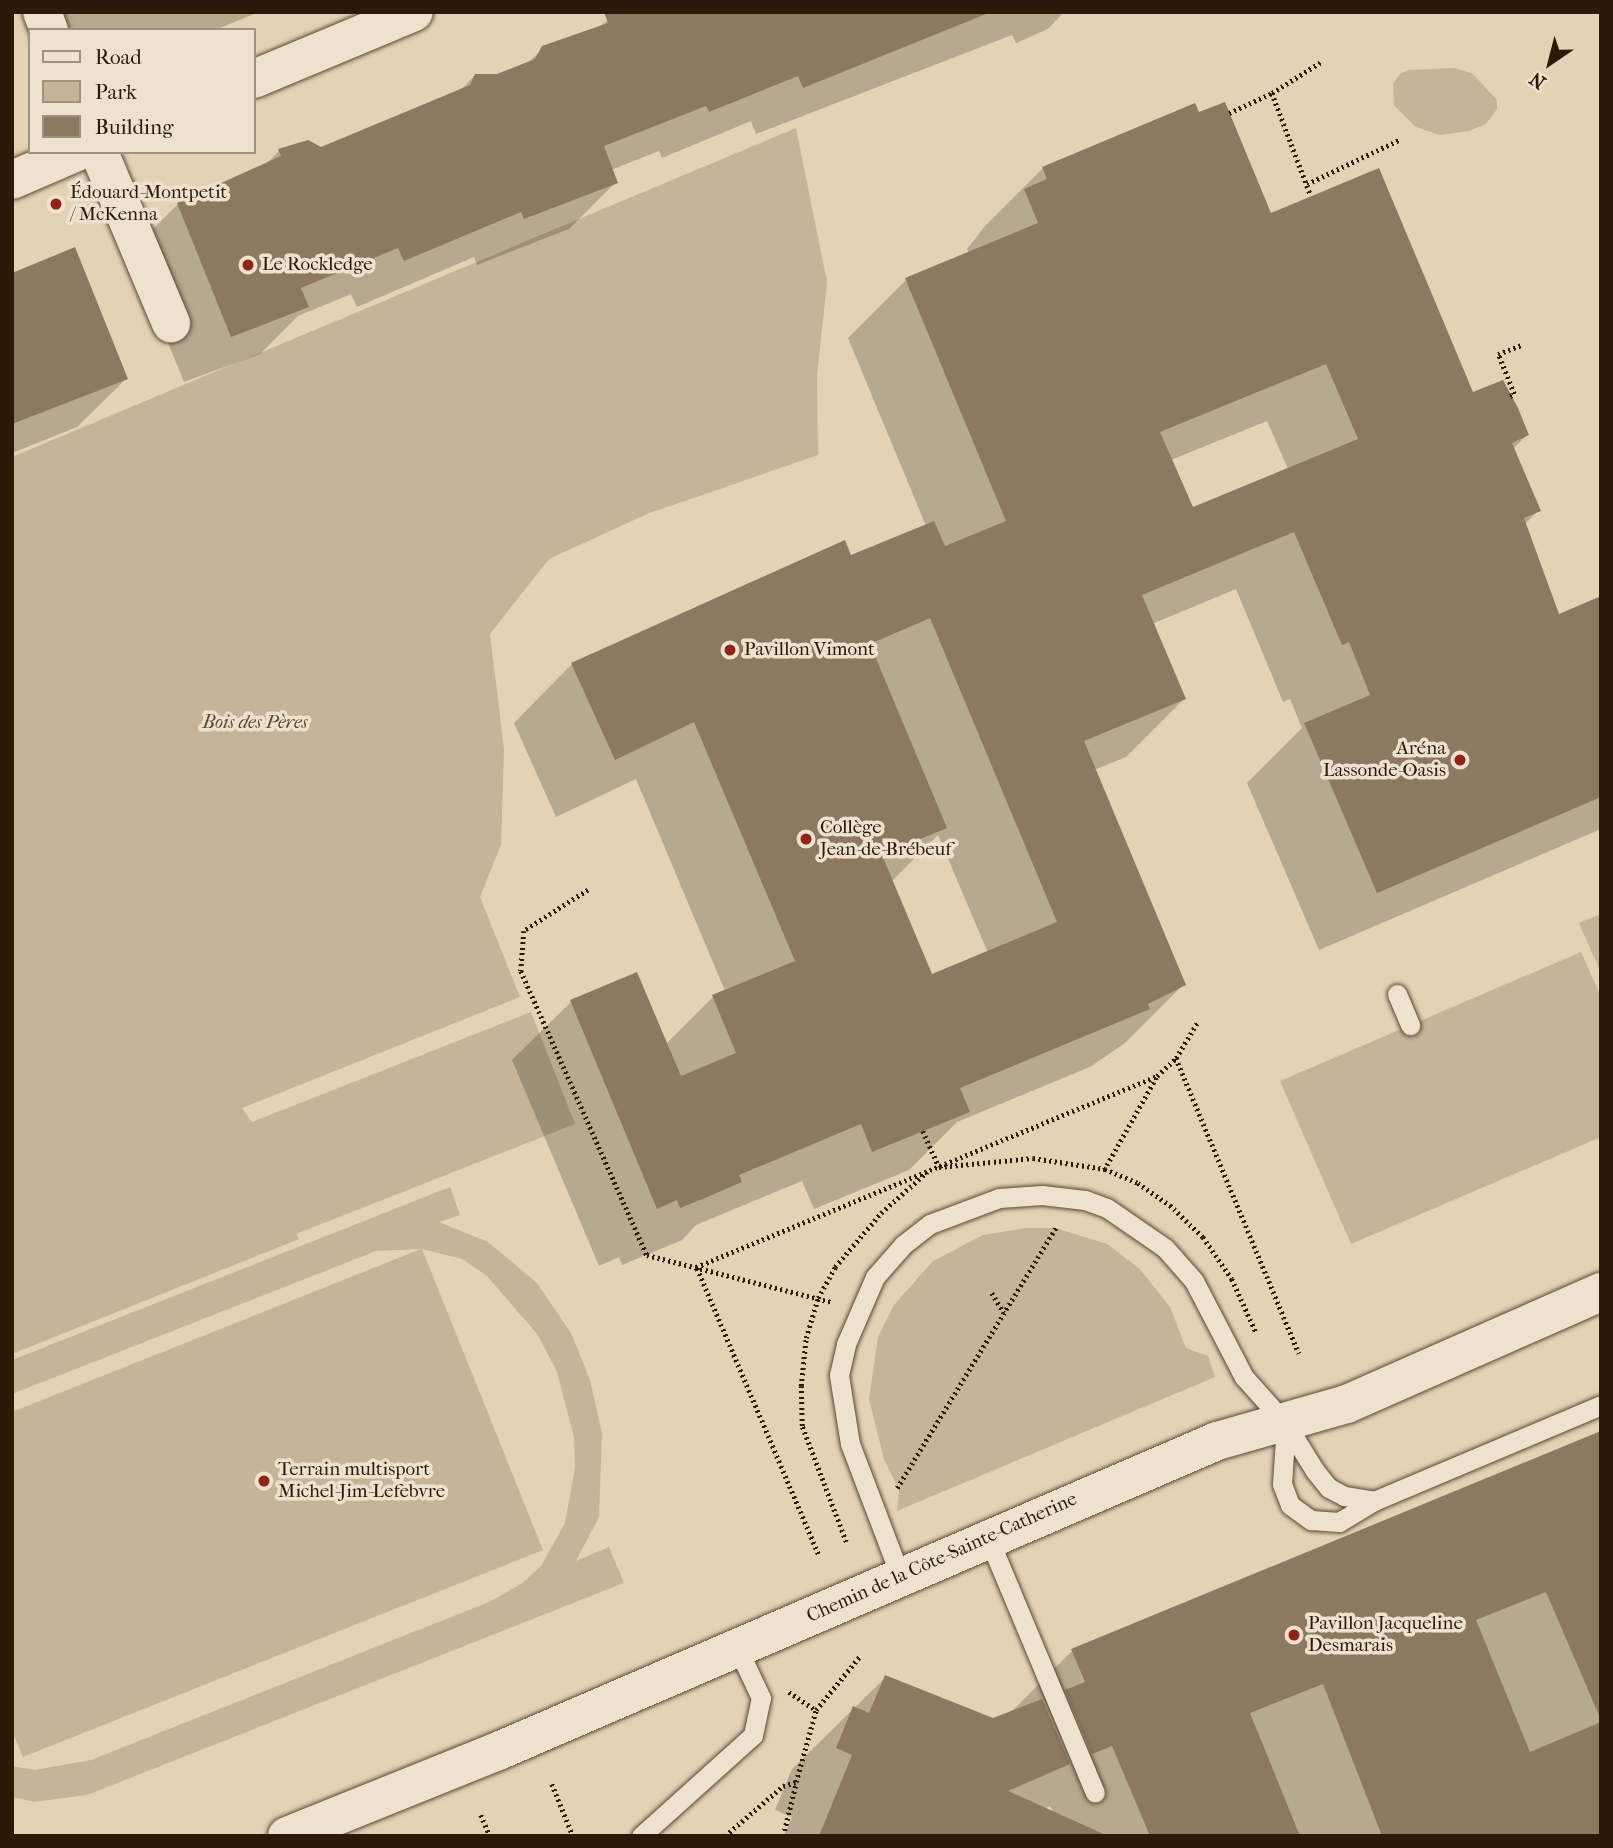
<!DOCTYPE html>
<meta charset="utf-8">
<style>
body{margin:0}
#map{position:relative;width:1613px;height:1848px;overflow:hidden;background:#e5d2b5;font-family:"IM FELL French Canon",serif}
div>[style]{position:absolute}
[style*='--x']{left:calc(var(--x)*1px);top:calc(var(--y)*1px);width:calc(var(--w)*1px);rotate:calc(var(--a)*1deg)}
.green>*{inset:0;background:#c6b398}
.shadow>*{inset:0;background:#0003}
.building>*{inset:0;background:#8d7962}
.path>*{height:4.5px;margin-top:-2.25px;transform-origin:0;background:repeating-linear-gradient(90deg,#2e1909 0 2px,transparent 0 5.5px)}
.roads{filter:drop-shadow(0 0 2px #5c4734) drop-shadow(0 0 2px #5c4734)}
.service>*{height:19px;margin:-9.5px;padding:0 9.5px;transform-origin:9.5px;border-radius:9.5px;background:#eee2cf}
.minor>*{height:38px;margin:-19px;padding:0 19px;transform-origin:19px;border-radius:19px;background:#eee2cf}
.tertiary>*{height:38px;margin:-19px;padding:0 19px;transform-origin:19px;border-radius:19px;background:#eee2cf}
.secondary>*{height:38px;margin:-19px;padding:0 19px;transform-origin:19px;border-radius:19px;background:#eee2cf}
.dots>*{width:19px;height:19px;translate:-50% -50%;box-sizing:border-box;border:4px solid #eee2cf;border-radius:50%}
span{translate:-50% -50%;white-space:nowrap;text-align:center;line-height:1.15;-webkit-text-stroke:7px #eee2cf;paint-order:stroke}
.poi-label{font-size:19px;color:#2e1909}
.left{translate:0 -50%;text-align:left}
.right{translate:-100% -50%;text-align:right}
.park-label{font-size:19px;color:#5c4734;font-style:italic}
.street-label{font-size:19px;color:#2e1909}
.frame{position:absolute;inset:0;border:14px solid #2e1909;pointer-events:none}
.legend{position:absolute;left:28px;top:28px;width:228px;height:126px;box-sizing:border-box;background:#eee2cf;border:2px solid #a19280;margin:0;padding:9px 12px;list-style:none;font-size:21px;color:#2e1909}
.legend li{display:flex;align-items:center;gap:14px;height:35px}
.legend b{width:35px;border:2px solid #a19280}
.north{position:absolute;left:1515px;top:28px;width:70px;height:70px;-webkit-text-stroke:5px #eee2cf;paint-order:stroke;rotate:215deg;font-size:19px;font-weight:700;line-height:28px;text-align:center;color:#2e1909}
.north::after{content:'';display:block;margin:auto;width:24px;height:32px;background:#2e1909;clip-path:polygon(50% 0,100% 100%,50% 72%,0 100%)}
</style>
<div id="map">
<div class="green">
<i style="clip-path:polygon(1455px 68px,1473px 74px,1497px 100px,1497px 109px,1486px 124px,1469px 131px,1439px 135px,1416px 127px,1394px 105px,1393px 84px,1400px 74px,1408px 70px)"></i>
<i style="clip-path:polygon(796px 128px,827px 282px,817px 376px,818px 455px,647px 514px,549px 559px,490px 634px,504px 749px,501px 845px,480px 897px,520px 997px,242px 1108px,252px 1122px,531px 1012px,575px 1124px,296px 1234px,299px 1239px,12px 1354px,12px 457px)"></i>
<i style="clip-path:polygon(1601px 914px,1601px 973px,1579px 923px)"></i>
<i style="clip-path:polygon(1581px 952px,1601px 997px,1601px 1137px,1351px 1244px,1280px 1081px)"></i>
<i style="clip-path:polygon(450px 1187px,460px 1215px,439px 1222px,488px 1242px,537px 1283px,571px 1333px,590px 1380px,602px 1433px,599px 1517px,576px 1561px,609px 1547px,624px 1583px,87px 1795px,34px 1802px,12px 1797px,12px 1766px,35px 1770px,91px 1760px,489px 1602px,521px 1584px,541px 1566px,565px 1523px,575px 1468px,574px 1437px,557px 1372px,538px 1335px,487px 1276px,462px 1259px,422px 1249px,543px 1550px,23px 1757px,12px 1731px,12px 1412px,421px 1249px,376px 1251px,12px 1394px,12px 1360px)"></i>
<i style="clip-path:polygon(1025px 1228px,1056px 1228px,1107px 1244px,1140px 1269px,1170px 1307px,1186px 1348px,1208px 1356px,1215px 1377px,897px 1511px,899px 1490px,884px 1459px,869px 1399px,878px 1337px,894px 1305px,933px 1261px,983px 1235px)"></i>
</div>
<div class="shadow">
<i style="clip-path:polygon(56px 12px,259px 12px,215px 30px,63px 30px)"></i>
<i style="clip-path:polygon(620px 12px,1064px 12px,1048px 29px,1016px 43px,1012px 35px,756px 134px,751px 121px,662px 158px,659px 151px,611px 170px,616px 182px,569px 229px,477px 265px,474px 257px,357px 307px,351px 294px,298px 316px,260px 354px,184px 382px,131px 251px,178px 204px,265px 165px,279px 151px,320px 149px,460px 91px,475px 75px,498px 76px,526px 65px,543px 48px,594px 30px)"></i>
<i style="clip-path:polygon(evenodd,1198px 115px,1270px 215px,1472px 394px,1527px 435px,1513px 449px,1539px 510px,1524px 525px,1558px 617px,1601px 598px,1601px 829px,1319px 950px,1247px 783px,1302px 728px,1290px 699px,1283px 702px,1236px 589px,1152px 624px,1184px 699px,1126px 757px,1094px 770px,1184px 984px,1125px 1043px,1090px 1067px,957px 1122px,909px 1170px,814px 1209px,802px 1181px,696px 1225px,682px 1240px,622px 1265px,619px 1257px,599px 1266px,512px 1060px,571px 1002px,637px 974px,666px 1044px,713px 997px,725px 991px,636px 779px,556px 817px,514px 723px,572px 664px,926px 526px,848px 338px,906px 280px,969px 254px,967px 249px,985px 226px,1043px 168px,1198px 115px,1267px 421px,1288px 469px,1192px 509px,1171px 460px,1267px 421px,1198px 115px,938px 835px,988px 953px,931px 976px,892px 881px,938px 835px)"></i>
<i style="clip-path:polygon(12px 275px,126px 379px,77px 427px,12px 453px)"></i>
<i style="clip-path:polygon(evenodd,1601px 1431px,1601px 1836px,784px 1836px,792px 1817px,775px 1810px,792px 1769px,886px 1677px,993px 1720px,1011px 1712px,1072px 1651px,1601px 1431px,1050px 1806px,1054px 1813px,1044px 1809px,1050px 1806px)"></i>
</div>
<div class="building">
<i style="clip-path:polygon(604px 12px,986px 14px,803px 88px,798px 76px,709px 112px,706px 106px,604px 146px,618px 183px,524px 219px,521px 212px,404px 261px,398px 248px,301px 288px,309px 307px,231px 337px,177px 203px,281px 156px,278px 149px,308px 140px,321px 147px,470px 85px,475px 74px,497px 74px,535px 59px,542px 46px,608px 23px)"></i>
<i style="clip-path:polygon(evenodd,1225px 102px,1271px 213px,1379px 168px,1473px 392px,1503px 380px,1518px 408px,1529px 435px,1512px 443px,1541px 511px,1524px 518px,1559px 614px,1601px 596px,1601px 797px,1377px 893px,1304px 723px,1370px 695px,1349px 642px,1342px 645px,1294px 532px,1142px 595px,1186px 699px,1084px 741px,1186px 985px,1148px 1004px,1150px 1009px,960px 1088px,970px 1112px,872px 1152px,861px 1124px,739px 1175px,742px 1182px,705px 1198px,680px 1208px,677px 1200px,657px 1209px,570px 1000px,637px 972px,681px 1076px,736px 1053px,712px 995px,795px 961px,694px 722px,615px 760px,571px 663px,845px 540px,851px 555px,934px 521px,945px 546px,1006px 521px,905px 278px,1038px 223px,1024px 189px,1047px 179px,1042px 167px,1195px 103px,1199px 112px,1225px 102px,1326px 364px,1358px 439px,1193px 507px,1160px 432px,1326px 364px,1225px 102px,930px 618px,1057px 922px,932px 974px,882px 855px,947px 828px,870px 644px,930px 618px)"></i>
<i style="clip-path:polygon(75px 247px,128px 379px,12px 424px,12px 273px)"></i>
<i style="clip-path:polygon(1601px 1431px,1601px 1720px,1546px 1592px,1476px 1620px,1530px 1752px,1601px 1722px,1601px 1836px,1382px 1836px,1323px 1684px,1250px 1713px,1300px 1836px,1150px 1836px,1112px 1746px,1092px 1754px,1065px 1690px,1085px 1682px,1071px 1649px)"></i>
<i style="clip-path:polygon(885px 1675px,993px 1718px,1042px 1699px,1070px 1764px,1008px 1791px,1108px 1836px,819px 1836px,852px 1755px,836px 1748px,853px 1706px,869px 1713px)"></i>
</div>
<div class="path">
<i style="--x:1272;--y:93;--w:110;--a:69.3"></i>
<i style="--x:1229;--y:113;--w:47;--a:-24.9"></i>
<i style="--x:1272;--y:93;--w:58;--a:-32.3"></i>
<i style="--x:1307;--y:184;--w:104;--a:-25.6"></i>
<i style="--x:1510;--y:396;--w:4;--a:-27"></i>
<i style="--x:1514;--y:394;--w:43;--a:-111.8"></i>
<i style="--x:1498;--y:354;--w:26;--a:-21"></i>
<i style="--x:588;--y:890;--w:76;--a:147.4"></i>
<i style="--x:524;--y:931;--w:40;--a:94.3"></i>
<i style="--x:521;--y:971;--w:311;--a:66.1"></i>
<i style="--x:647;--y:1255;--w:191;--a:14.3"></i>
<i style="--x:1176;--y:1058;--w:320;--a:67.4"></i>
<i style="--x:923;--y:1131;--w:39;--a:66"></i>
<i style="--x:939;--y:1167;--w:94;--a:-5.5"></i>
<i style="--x:1033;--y:1158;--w:73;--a:8.7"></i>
<i style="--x:1105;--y:1169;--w:36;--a:23"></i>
<i style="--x:1138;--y:1183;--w:39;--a:35"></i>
<i style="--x:1170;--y:1205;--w:46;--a:44.1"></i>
<i style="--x:1203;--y:1237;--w:51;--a:55.4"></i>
<i style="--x:1232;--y:1279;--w:58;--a:65.6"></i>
<i style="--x:1104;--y:1170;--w:108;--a:-60.6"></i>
<i style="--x:1157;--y:1076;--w:26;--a:-43"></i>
<i style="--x:1176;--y:1058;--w:41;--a:-59"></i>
<i style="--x:992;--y:1293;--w:23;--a:59"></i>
<i style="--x:897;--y:1488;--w:305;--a:-58.6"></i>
<i style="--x:846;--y:1542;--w:124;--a:-110.8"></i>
<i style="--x:802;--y:1426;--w:40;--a:-91.4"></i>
<i style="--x:801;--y:1386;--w:48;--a:-84.1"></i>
<i style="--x:806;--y:1338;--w:42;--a:-73.3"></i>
<i style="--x:818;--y:1298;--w:35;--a:-61"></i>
<i style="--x:835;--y:1267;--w:71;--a:-49.6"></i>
<i style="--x:881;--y:1213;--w:62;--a:-41.7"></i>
<i style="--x:818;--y:1554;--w:312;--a:-113"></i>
<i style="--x:696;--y:1267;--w:499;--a:-22.5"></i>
<i style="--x:789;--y:1692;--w:32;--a:34"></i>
<i style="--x:552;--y:1784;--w:56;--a:68"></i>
<i style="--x:481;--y:1815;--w:23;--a:67"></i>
<i style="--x:725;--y:1836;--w:77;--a:-40.8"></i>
<i style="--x:783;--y:1786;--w:14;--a:-17"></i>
<i style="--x:796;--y:1782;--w:75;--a:-74.5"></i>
<i style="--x:816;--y:1710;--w:70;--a:-50.8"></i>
<i style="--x:783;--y:1836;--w:55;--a:-76.2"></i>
</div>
<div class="roads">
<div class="service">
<i style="--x:1397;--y:994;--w:34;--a:67"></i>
<i style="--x:1286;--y:1424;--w:60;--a:93.8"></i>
<i style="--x:1282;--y:1484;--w:22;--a:69"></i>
<i style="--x:1290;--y:1505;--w:26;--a:36"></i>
<i style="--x:1311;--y:1520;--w:28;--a:4"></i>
<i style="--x:1339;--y:1522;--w:41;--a:-31"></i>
<i style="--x:1374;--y:1501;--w:246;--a:-22.9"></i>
<i style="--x:988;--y:1537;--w:277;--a:67.3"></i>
<i style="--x:901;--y:1578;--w:143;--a:-110.8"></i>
<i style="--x:850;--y:1444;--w:70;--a:-99.1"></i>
<i style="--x:839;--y:1375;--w:32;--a:-77"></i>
<i style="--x:846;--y:1344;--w:73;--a:-66.6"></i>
<i style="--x:875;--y:1277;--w:43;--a:-48.8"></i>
<i style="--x:903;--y:1245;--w:34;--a:-38"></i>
<i style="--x:930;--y:1224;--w:74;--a:-20.6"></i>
<i style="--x:999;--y:1198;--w:43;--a:-4"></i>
<i style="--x:1042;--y:1195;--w:43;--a:6.6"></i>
<i style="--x:1085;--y:1200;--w:23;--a:20"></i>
<i style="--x:1107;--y:1208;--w:70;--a:34.6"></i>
<i style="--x:1165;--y:1248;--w:44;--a:48.7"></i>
<i style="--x:1194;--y:1281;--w:108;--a:62.5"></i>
<i style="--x:1244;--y:1377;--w:63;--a:48.2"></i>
<i style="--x:1286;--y:1424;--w:55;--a:58.3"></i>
<i style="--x:1315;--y:1471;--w:22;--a:51"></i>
<i style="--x:1329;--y:1488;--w:17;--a:28"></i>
<i style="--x:1344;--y:1496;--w:30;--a:9"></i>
<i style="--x:641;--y:1836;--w:151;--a:-42"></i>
<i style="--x:753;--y:1735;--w:38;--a:-78"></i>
<i style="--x:761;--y:1698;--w:56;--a:-115.2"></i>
</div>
<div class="minor">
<i style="--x:42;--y:12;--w:19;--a:69"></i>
<i style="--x:99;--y:152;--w:186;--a:67.2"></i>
</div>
<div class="tertiary">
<i style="--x:254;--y:79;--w:173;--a:-22.7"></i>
<i style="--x:12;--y:180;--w:71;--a:-23.3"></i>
</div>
<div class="secondary">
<i style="--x:287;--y:1836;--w:225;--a:-21.9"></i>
<i style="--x:496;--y:1752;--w:785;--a:-23.33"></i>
<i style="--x:1217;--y:1441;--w:135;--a:-15.9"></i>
<i style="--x:1347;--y:1404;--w:278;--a:-23.8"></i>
</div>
</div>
<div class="dots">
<i style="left:56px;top:204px;background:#8f2418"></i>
<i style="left:248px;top:265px;background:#8f2418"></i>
<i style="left:730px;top:650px;background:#8f2418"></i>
<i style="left:1460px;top:760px;background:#8f2418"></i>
<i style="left:806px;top:839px;background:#8f2418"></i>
<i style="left:264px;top:1481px;background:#8f2418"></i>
<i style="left:1294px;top:1635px;background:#8f2418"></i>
</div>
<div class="poi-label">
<span class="left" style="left:70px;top:204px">Édouard-Montpetit<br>/ McKenna</span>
<span class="left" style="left:262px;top:265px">Le Rockledge</span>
<span class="left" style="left:744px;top:650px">Pavillon Vimont</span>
<span class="right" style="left:1446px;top:760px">Aréna<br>Lassonde-Oasis</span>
<span class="left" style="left:820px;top:839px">Collège<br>Jean-de-Brébeuf</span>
<span class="left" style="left:278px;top:1481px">Terrain multisport<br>Michel-Jim-Lefebvre</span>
<span class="left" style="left:1308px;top:1635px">Pavillon Jacqueline<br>Desmarais</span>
</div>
<div class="park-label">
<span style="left:255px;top:723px">Bois des Pères</span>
</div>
<div class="street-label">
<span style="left:942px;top:1558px;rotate:-24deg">Chemin de la Côte-Sainte-Catherine</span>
</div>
<div class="frame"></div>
<ul class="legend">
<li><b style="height:9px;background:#eee2cf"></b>Road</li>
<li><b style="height:19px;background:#c6b398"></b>Park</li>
<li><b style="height:19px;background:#8d7962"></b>Building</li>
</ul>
<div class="north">N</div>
</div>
